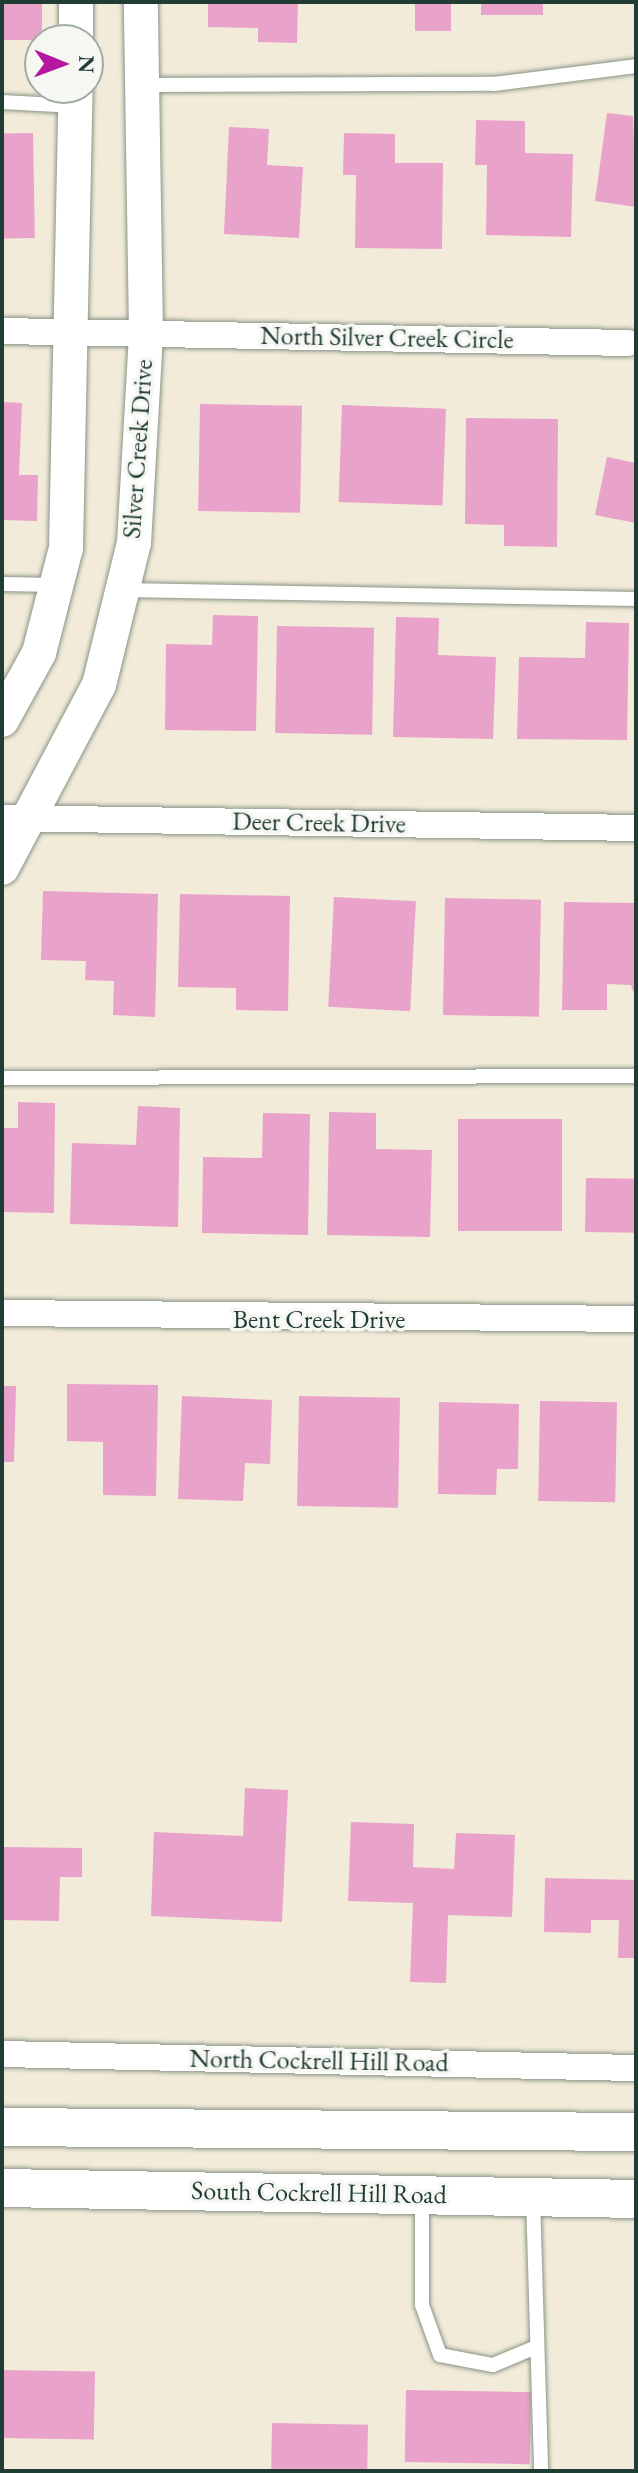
<!DOCTYPE html>
<style>
body{margin:0}
#map{position:relative;width:638px;height:2473px;overflow:hidden;background:#f2ebd9;font-family:"EB Garamond",serif}
div>[style]{position:absolute}
[style*='--x']{left:calc(var(--x)*1px);top:calc(var(--y)*1px);width:calc(var(--w)*1px);rotate:calc(var(--a)*1deg)}
.building>*{inset:0;background:#e9a2c9;transform-origin:0 0}
.roads{filter:drop-shadow(0 0 2px #889486) drop-shadow(0 0 2px #889486)}
.service>*{height:14px;margin:-7px;padding:0 7px;transform-origin:7px;border-radius:7px;background:#fff}
.minor>*{height:26px;margin:-13px;padding:0 13px;transform-origin:13px;border-radius:13px;background:#fff}
.tertiary>*{height:34px;margin:-17px;padding:0 17px;transform-origin:17px;border-radius:17px;background:#fff}
.secondary>*{height:38px;margin:-19px;padding:0 19px;transform-origin:19px;border-radius:19px;background:#fff}
span{translate:-50% -50%;white-space:nowrap;text-align:center;line-height:1.15;-webkit-text-stroke:7px #f6f6f2;paint-order:stroke}
.street-label{font-size:26px;color:#1f3d34}
.frame{position:absolute;inset:0;border:4px solid #1f3d34;pointer-events:none}
.north{position:absolute;left:24px;top:24px;width:80px;height:80px;box-sizing:border-box;background:#f6f6f2;border:2px solid #a0aca6;border-radius:50%;rotate:91deg;font-size:22px;font-weight:700;line-height:32px;text-align:center;color:#1f3d34}
.north::after{content:'';display:block;margin:auto;width:28px;height:36px;background:#b5179e;clip-path:polygon(50% 0,100% 100%,50% 72%,0 100%)}
</style>
<div id="map">
<div class="building">
<i style="left:2px;top:2px;width:40px;height:38px"></i>
<i style="clip-path:polygon(208px 2px,298px 2px,297px 43px,258px 42px,258px 28px,208px 27px)"></i>
<i style="left:415px;top:2px;width:36px;height:29px"></i>
<i style="left:481px;top:2px;width:62px;height:13px"></i>
<i style="clip-path:polygon(607px 113px,633px 116px,636px 207px,595px 201px)"></i>
<i style="clip-path:polygon(476px 120px,525px 121px,525px 153px,573px 154px,571px 237px,486px 235px,487px 165px,475px 165px)"></i>
<i style="clip-path:polygon(229px 127px,269px 129px,267px 165px,303px 167px,299px 238px,224px 234px)"></i>
<i style="left:33px;top:133px;width:105px;height:31px;rotate:89deg"></i>
<i style="clip-path:polygon(344px 133px,395px 134px,395px 163px,443px 163px,442px 249px,355px 248px,356px 175px,343px 175px)"></i>
<i style="clip-path:polygon(2px 402px,22px 403px,19px 475px,38px 475px,37px 521px,2px 520px)"></i>
<i style="left:200px;top:404px;width:102px;height:107px;rotate:1deg"></i>
<i style="left:342px;top:405px;width:104px;height:97px;rotate:2deg"></i>
<i style="clip-path:polygon(466px 418px,558px 419px,557px 547px,504px 546px,504px 525px,465px 524px)"></i>
<i style="clip-path:polygon(607px 457px,636px 463px,636px 523px,595px 515px)"></i>
<i style="clip-path:polygon(213px 615px,258px 616px,256px 731px,165px 730px,166px 644px,212px 645px)"></i>
<i style="clip-path:polygon(396px 617px,439px 618px,438px 655px,496px 657px,493px 739px,393px 737px)"></i>
<i style="clip-path:polygon(586px 622px,629px 623px,627px 740px,517px 739px,519px 657px,585px 658px)"></i>
<i style="left:277px;top:626px;width:97px;height:107px;rotate:1deg"></i>
<i style="clip-path:polygon(43px 891px,158px 894px,155px 1017px,113px 1015px,114px 981px,85px 980px,86px 961px,41px 960px)"></i>
<i style="clip-path:polygon(180px 894px,290px 896px,288px 1011px,236px 1010px,236px 988px,178px 987px)"></i>
<i style="left:334px;top:897px;width:82px;height:110px;rotate:3deg"></i>
<i style="left:445px;top:898px;width:96px;height:117px;rotate:1deg"></i>
<i style="clip-path:polygon(564px 902px,636px 903px,636px 1000px,631px 985px,607px 984px,607px 1010px,562px 1010px)"></i>
<i style="clip-path:polygon(18px 1102px,55px 1103px,54px 1213px,2px 1212px,2px 1128px,18px 1128px)"></i>
<i style="clip-path:polygon(138px 1106px,180px 1108px,178px 1227px,70px 1224px,72px 1143px,136px 1145px)"></i>
<i style="clip-path:polygon(329px 1112px,376px 1113px,376px 1149px,432px 1150px,430px 1237px,327px 1235px)"></i>
<i style="clip-path:polygon(263px 1113px,310px 1114px,308px 1235px,202px 1233px,203px 1157px,262px 1158px)"></i>
<i style="left:458px;top:1119px;width:104px;height:112px"></i>
<i style="left:586px;top:1178px;width:50px;height:54px;rotate:1deg"></i>
<i style="clip-path:polygon(67px 1384px,158px 1385px,156px 1496px,103px 1495px,103px 1442px,67px 1441px)"></i>
<i style="clip-path:polygon(2px 1386px,16px 1386px,14px 1462px,2px 1462px)"></i>
<i style="clip-path:polygon(182px 1396px,272px 1400px,270px 1464px,245px 1463px,243px 1501px,178px 1499px)"></i>
<i style="left:299px;top:1396px;width:101px;height:110px;rotate:1deg"></i>
<i style="left:540px;top:1401px;width:77px;height:100px;rotate:1deg"></i>
<i style="clip-path:polygon(439px 1402px,519px 1404px,518px 1469px,497px 1469px,496px 1495px,438px 1494px)"></i>
<i style="clip-path:polygon(245px 1788px,288px 1790px,282px 1922px,151px 1916px,154px 1832px,243px 1836px)"></i>
<i style="clip-path:polygon(351px 1822px,414px 1824px,413px 1867px,454px 1869px,456px 1833px,515px 1835px,512px 1917px,448px 1915px,446px 1983px,410px 1982px,413px 1903px,348px 1901px)"></i>
<i style="clip-path:polygon(2px 1847px,82px 1848px,82px 1877px,60px 1877px,59px 1921px,2px 1920px)"></i>
<i style="clip-path:polygon(545px 1878px,636px 1880px,636px 1958px,618px 1958px,619px 1920px,591px 1920px,591px 1933px,544px 1932px)"></i>
<i style="left:2px;top:2370px;width:93px;height:68px;rotate:1deg"></i>
<i style="left:406px;top:2390px;width:125px;height:72px;rotate:1deg"></i>
<i style="left:272px;top:2423px;width:96px;height:48px;rotate:1deg"></i>
</div>
<div class="roads">
<div class="service">
<i style="--x:142;--y:85;--w:352;--a:-0.2"></i>
<i style="--x:494;--y:84;--w:143;--a:-7.2"></i>
<i style="--x:2;--y:102;--w:73;--a:3.1"></i>
<i style="--x:2;--y:584;--w:56;--a:1"></i>
<i style="--x:123;--y:590;--w:513;--a:1.01"></i>
<i style="--x:2;--y:1078;--w:634;--a:-0.18"></i>
<i style="--x:422;--y:2195;--w:110;--a:90"></i>
<i style="--x:422;--y:2305;--w:53;--a:70.2"></i>
<i style="--x:440;--y:2355;--w:54;--a:10.7"></i>
<i style="--x:493;--y:2365;--w:47;--a:-22.7"></i>
<i style="--x:533;--y:2197;--w:274;--a:88.3"></i>
</div>
<div class="minor">
<i style="--x:2;--y:331;--w:626;--a:1.1"></i>
<i style="--x:2;--y:818;--w:634;--a:0.9"></i>
<i style="--x:2;--y:1313;--w:634;--a:0.54"></i>
<i style="--x:2;--y:2054;--w:634;--a:1.27"></i>
</div>
<div class="tertiary">
<i style="--x:76;--y:2;--w:38;--a:90"></i>
<i style="--x:2;--y:720;--w:77;--a:-61.1"></i>
<i style="--x:39;--y:653;--w:108;--a:-75.6"></i>
<i style="--x:66;--y:548;--w:460;--a:-88.8"></i>
<i style="--x:2;--y:868;--w:207;--a:-62.1"></i>
<i style="--x:99;--y:685;--w:146;--a:-76.2"></i>
<i style="--x:134;--y:543;--w:210;--a:-86.7"></i>
<i style="--x:146;--y:333;--w:331;--a:-90.9"></i>
</div>
<div class="secondary">
<i style="--x:2;--y:2127;--w:634;--a:0.45"></i>
<i style="--x:2;--y:2188;--w:634;--a:0.99"></i>
</div>
</div>
<div class="street-label">
<span style="left:387px;top:338px;rotate:1deg">North Silver Creek Circle</span>
<span style="left:138px;top:449px;rotate:-86deg">Silver Creek Drive</span>
<span style="left:319px;top:823px;rotate:1deg">Deer Creek Drive</span>
<span style="left:319px;top:1320px">Bent Creek Drive</span>
<span style="left:319px;top:2061px;rotate:1deg">North Cockrell Hill Road</span>
<span style="left:319px;top:2193px;rotate:1deg">South Cockrell Hill Road</span>
</div>
<div class="frame"></div>
<div class="north">N</div>
</div>
